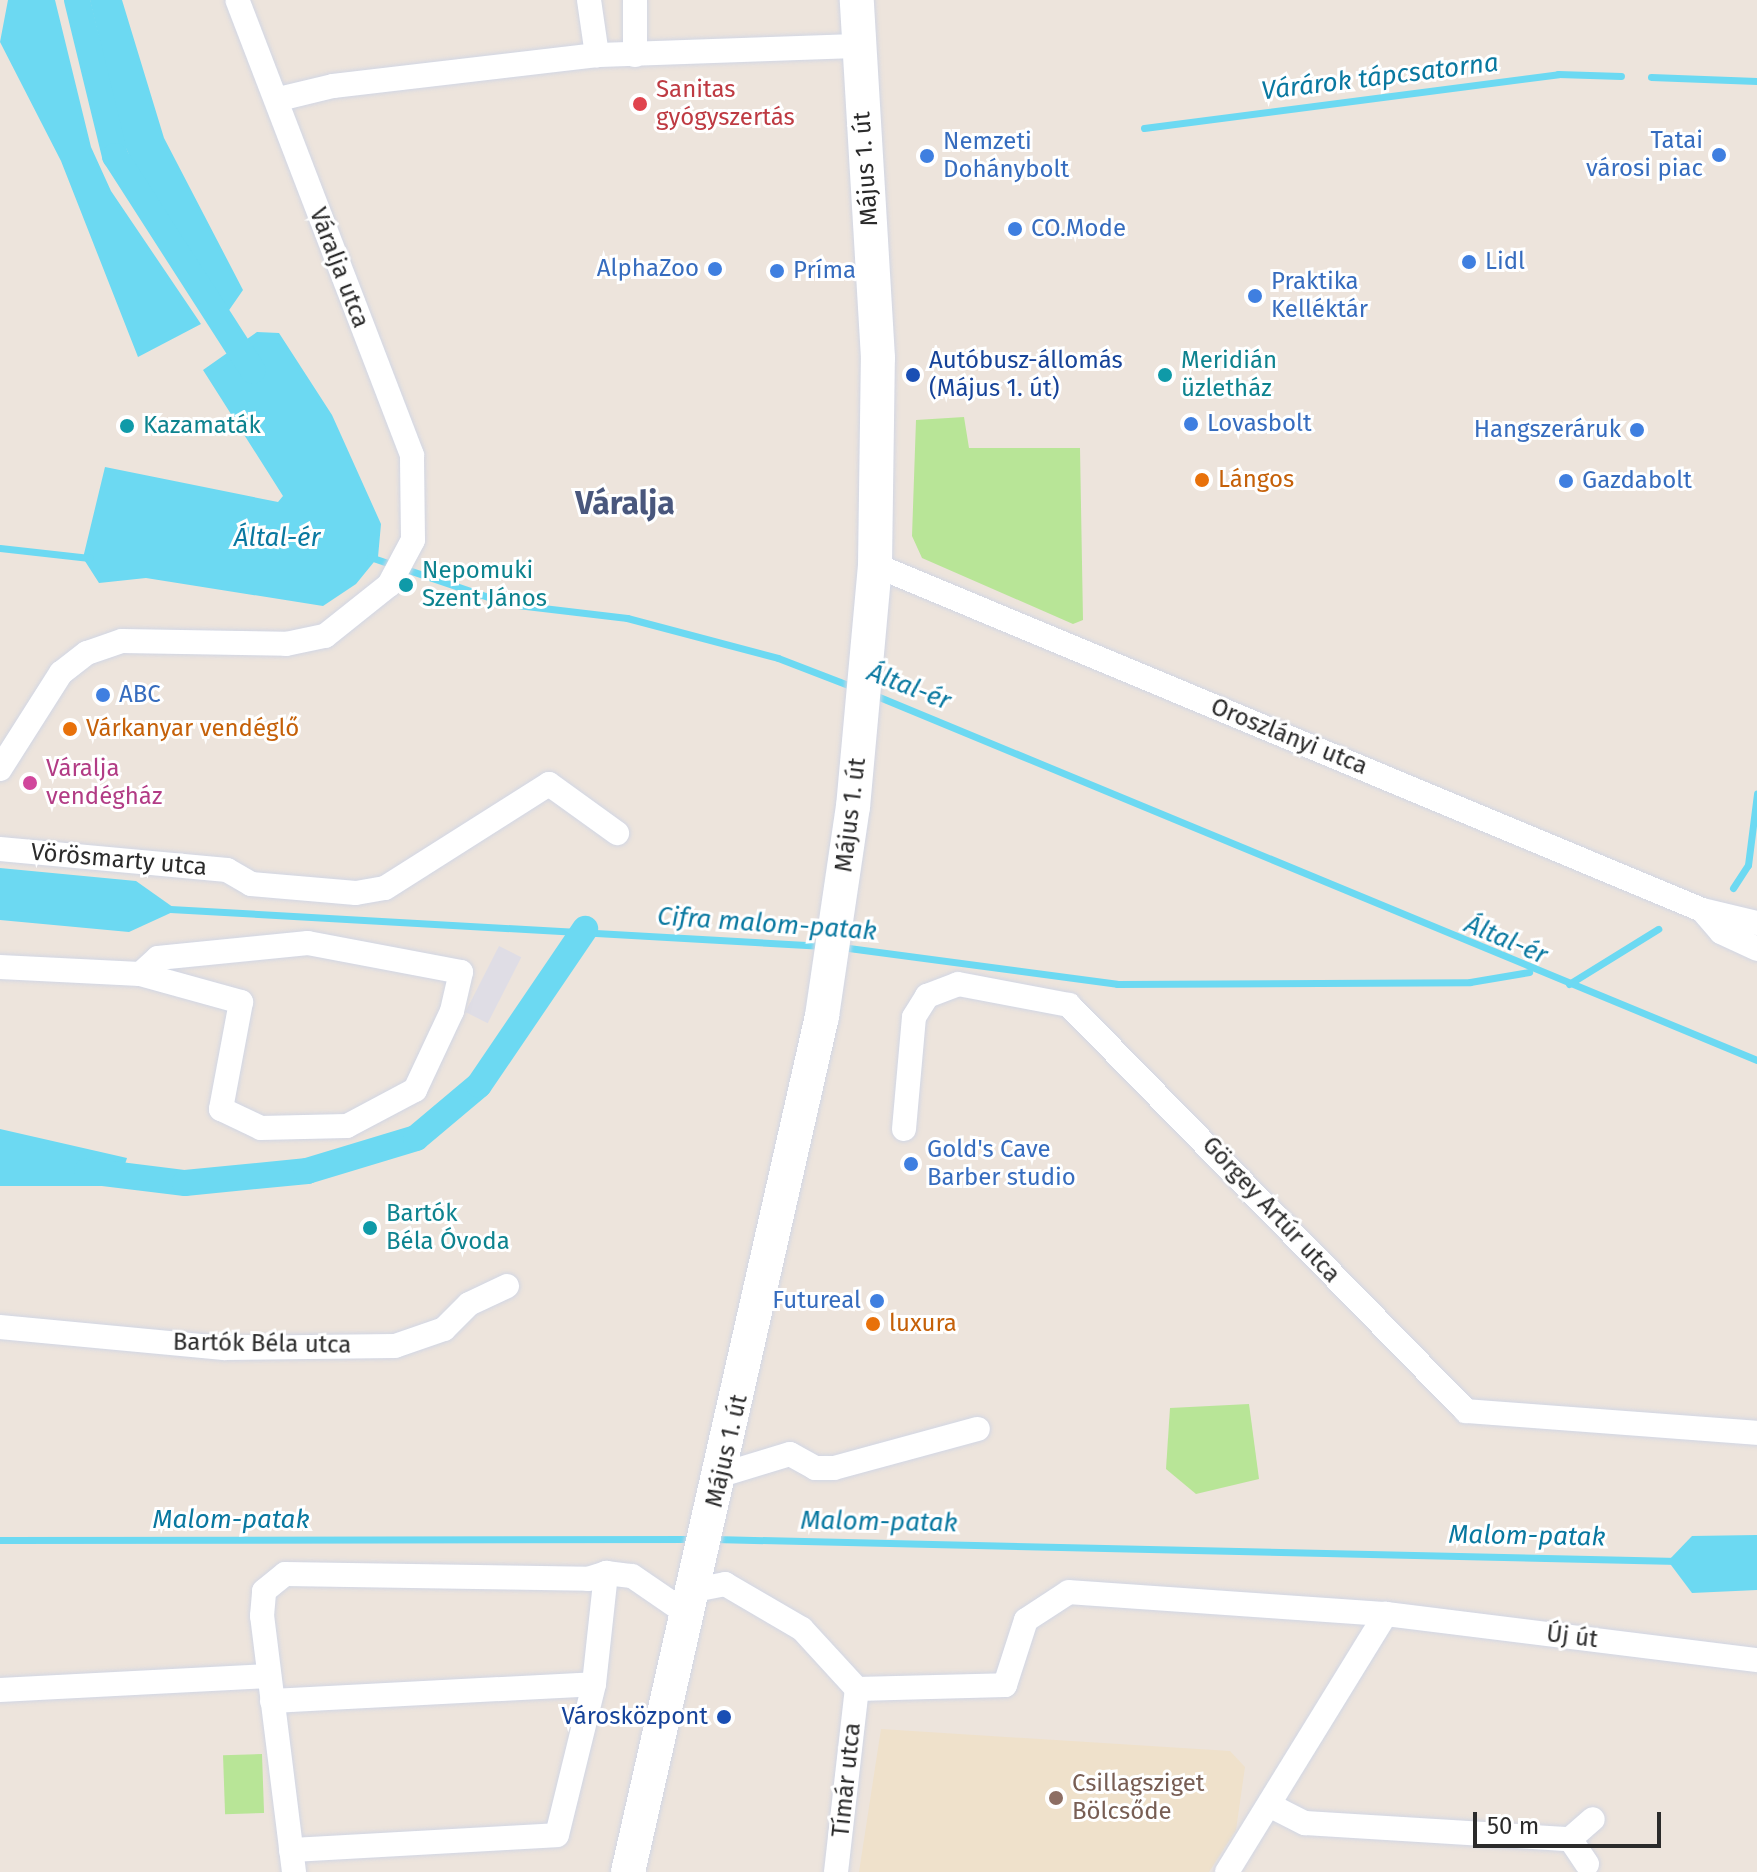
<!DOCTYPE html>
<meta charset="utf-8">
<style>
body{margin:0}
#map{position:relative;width:1757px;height:1872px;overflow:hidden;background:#ede4dc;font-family:"Fira Sans",sans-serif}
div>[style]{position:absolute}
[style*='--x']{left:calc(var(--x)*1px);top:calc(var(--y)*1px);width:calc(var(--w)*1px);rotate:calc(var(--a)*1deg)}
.industrial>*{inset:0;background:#dfdde5;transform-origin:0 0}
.education>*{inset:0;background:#efe1cb}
.green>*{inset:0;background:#b8e597;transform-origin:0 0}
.water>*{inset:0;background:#6cd9f2}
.stream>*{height:7px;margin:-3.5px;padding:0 3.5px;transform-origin:3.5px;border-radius:3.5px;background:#6cd9f2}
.canal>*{height:26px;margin:-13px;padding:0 13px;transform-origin:13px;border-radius:13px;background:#6cd9f2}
.roads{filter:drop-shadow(0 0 2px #d1d6e4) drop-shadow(0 0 2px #d1d6e4)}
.minor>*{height:24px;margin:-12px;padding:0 12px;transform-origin:12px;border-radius:12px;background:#fff}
.secondary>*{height:34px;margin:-17px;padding:0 17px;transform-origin:17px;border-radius:17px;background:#fff}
.dots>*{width:22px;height:22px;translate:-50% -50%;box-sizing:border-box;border:4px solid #fff;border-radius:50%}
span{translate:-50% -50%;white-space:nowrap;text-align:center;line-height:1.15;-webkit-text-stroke:6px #fff;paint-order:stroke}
.health-label{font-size:24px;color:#be3a42}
.left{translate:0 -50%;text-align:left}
.shop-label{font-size:24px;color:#366cbe}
.right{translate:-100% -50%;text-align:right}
.street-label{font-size:24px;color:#2b2b2b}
.transit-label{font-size:24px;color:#164399}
.culture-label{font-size:24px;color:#0d838f}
.food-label{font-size:24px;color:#c56008}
.hotel-label{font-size:24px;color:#b23c85}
.education-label{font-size:24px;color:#785e54}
.water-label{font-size:26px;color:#0978a0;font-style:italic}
.district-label{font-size:32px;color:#49577d;font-weight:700}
.scale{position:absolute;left:1473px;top:1812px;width:188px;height:36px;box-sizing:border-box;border:4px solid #2b2b2b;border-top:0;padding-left:10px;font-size:24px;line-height:28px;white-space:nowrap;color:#2b2b2b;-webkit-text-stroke:6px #fff;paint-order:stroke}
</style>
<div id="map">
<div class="industrial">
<i style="left:499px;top:946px;width:25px;height:74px;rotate:27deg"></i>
</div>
<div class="education">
<i style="clip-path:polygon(881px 1729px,1230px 1751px,1245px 1767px,1236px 1830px,1209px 1872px,859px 1872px)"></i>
</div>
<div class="green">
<i style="clip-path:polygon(964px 417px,969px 448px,1080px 448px,1083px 620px,1073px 624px,922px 558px,912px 536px,916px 420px)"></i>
<i style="clip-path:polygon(1249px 1404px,1259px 1479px,1196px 1494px,1166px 1469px,1170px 1408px)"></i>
<i style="left:262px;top:1754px;width:59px;height:39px;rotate:88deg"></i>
</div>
<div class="water">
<i style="clip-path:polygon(8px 0,55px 0,91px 147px,111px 191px,201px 324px,138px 357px,61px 161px,0 42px)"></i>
<i style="clip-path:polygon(90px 0,122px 0,164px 138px,243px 290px,225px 316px,151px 202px,124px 144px)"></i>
<i style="clip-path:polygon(257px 332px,279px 333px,332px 415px,381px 524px,378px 557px,356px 584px,323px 606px,146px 578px,99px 583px,83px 558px,105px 467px,278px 502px,283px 496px,203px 370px)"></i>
<i style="clip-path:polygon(0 868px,136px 881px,177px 910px,129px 932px,0 920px)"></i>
<i style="clip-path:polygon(0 1129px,127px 1158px,118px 1186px,0 1186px)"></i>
<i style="clip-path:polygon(1757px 1535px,1757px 1590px,1692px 1593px,1668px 1561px,1692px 1536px)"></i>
</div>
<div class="stream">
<i style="--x:1651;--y:77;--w:106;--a:2.2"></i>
<i style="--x:1144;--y:128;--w:418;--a:-7.4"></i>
<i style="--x:1558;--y:74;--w:63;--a:1.8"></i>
<i style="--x:0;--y:548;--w:90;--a:6.4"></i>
<i style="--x:370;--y:557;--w:147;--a:18.7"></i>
<i style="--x:509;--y:604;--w:119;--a:6.8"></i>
<i style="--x:627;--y:618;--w:156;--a:14.8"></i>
<i style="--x:778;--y:658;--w:80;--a:21.1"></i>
<i style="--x:872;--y:694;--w:958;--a:22.47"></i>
<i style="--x:1733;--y:888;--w:27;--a:-57"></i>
<i style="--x:1748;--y:865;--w:72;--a:-82.8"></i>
<i style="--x:170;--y:909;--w:655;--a:3.24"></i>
<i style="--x:841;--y:947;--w:278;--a:7.6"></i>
<i style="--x:1117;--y:984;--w:353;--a:-0.3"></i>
<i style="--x:1470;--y:982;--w:60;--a:-9.6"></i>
<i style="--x:1569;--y:984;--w:105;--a:-31.7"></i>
<i style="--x:714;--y:1539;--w:964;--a:1.31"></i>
<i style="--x:0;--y:1540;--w:694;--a:-0.08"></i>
</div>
<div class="canal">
<i style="--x:77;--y:0;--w:161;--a:76.3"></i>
<i style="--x:115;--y:156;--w:255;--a:57.3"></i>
<i style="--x:87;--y:1171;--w:99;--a:7"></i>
<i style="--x:185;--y:1183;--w:123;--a:-5.6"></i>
<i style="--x:307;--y:1171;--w:114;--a:-16.8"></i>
<i style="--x:416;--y:1138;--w:82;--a:-40.1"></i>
<i style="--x:479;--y:1085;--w:189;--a:-55.8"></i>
</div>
<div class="roads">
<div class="minor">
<i style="--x:589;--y:0;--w:56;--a:81.7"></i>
<i style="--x:635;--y:0;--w:55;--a:90"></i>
<i style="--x:279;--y:99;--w:56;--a:-13.5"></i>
<i style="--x:333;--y:86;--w:266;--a:-6.7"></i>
<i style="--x:597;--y:55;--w:261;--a:-2"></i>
<i style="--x:875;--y:565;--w:896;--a:22.64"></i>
<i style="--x:1702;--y:910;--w:57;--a:13.3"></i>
<i style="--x:0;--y:769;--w:114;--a:-57.6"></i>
<i style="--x:61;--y:673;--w:33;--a:-38"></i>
<i style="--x:87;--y:653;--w:37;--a:-19"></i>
<i style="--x:122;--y:641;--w:164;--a:1"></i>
<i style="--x:286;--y:644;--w:40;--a:-12"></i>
<i style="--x:325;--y:636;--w:82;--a:-38.6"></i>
<i style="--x:389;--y:585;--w:51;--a:-61.9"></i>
<i style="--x:413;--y:540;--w:85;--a:-90.7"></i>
<i style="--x:412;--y:455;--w:487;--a:-111"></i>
<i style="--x:0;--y:849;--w:228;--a:5.3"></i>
<i style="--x:227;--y:870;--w:28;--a:30"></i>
<i style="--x:251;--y:884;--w:105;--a:4.9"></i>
<i style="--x:356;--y:893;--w:29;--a:-10"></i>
<i style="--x:385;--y:888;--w:194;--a:-32.4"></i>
<i style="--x:549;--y:784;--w:84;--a:35.8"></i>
<i style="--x:1702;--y:910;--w:29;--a:49"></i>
<i style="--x:1721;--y:932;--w:40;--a:25"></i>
<i style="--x:0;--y:967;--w:140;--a:2.9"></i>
<i style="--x:140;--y:974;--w:105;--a:15.5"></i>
<i style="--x:241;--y:1002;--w:109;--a:100.6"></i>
<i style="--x:221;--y:1109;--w:44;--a:25.4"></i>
<i style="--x:261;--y:1128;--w:86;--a:-1.3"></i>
<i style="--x:347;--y:1126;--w:77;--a:-27.9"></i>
<i style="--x:415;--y:1090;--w:87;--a:-64.9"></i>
<i style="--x:452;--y:1011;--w:40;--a:-77"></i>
<i style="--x:461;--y:972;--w:156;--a:-169.3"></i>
<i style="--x:308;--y:943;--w:151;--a:174.3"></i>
<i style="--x:158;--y:958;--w:24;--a:138"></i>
<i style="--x:904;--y:1129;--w:112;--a:-84.9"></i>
<i style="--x:914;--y:1017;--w:25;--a:-58"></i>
<i style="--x:927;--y:996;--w:33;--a:-21"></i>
<i style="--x:958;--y:984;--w:113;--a:10.7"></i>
<i style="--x:1069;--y:1005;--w:568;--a:45.64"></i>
<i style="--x:1466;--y:1411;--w:292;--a:4.3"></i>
<i style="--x:0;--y:1327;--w:225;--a:5.4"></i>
<i style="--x:224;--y:1348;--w:171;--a:-0.7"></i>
<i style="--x:395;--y:1346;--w:52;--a:-19.1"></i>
<i style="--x:444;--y:1329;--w:35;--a:-45"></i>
<i style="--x:469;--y:1304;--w:42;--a:-25.3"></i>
<i style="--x:721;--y:1475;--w:72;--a:-16.9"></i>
<i style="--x:790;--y:1454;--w:29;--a:29"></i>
<i style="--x:815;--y:1468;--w:19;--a:0"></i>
<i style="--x:834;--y:1468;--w:149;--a:-15.2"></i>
<i style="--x:695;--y:1590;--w:31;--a:-11"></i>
<i style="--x:725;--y:1584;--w:89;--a:30.3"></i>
<i style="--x:802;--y:1629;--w:81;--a:47.5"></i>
<i style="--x:857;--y:1689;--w:148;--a:-1.5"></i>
<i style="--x:1005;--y:1685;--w:68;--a:-72.1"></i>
<i style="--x:1026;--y:1620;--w:51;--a:-33.1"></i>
<i style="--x:1069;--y:1592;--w:318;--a:4"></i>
<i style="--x:1386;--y:1614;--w:374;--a:7.1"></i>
<i style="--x:0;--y:1690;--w:269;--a:-3"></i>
<i style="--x:272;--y:1701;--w:322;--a:-3"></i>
<i style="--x:1271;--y:1806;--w:38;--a:27"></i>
<i style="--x:1305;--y:1823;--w:265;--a:3.5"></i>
<i style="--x:291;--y:1850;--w:266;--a:-3.2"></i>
<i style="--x:557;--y:1835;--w:155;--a:-76.2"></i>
<i style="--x:594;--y:1684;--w:112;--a:-83.8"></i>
<i style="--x:1587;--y:1864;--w:30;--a:-124"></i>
<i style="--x:1570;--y:1839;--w:30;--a:-41"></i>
<i style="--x:294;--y:1872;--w:258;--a:-97.1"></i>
<i style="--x:262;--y:1616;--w:25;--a:-85"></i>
<i style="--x:264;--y:1591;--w:27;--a:-39"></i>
<i style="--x:285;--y:1574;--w:303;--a:0.9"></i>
<i style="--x:588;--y:1579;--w:19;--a:-18"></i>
<i style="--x:606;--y:1573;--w:26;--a:7"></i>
<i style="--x:632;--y:1576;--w:69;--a:34.4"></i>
<i style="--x:836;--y:1872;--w:184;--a:-83.5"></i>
<i style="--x:1227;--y:1872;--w:303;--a:-58.4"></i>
</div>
<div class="secondary">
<i style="--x:628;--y:1872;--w:878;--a:-77.23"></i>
<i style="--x:822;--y:1016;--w:211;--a:-81.6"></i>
<i style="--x:853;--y:807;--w:243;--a:-84.8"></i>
<i style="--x:875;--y:565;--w:207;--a:-89.2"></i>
<i style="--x:878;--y:358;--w:359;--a:-93.4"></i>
</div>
</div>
<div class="dots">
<i style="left:640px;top:104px;background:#e0444e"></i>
<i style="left:1719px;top:155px;background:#3f7fe0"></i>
<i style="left:927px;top:156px;background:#3f7fe0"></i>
<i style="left:1015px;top:229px;background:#3f7fe0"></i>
<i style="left:1469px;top:262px;background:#3f7fe0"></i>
<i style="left:715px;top:269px;background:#3f7fe0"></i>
<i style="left:777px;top:271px;background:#3f7fe0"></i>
<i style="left:1255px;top:296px;background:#3f7fe0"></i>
<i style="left:913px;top:375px;background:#1a4fb4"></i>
<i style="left:1165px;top:375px;background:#0f9aa8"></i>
<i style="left:1191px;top:424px;background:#3f7fe0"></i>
<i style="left:127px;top:426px;background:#0f9aa8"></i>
<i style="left:1637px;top:430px;background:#3f7fe0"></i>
<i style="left:1202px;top:480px;background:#e8710a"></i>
<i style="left:1566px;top:481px;background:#3f7fe0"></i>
<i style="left:406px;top:585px;background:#0f9aa8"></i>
<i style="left:103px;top:695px;background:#3f7fe0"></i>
<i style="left:70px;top:729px;background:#e8710a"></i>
<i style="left:30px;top:783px;background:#d1479c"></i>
<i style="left:911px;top:1164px;background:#3f7fe0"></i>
<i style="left:370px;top:1228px;background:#0f9aa8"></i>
<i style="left:877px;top:1301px;background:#3f7fe0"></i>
<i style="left:873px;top:1324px;background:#e8710a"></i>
<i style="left:724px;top:1717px;background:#1a4fb4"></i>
<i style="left:1056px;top:1798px;background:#8d6e63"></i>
</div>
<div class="health-label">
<span class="left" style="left:656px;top:104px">Sanitas<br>gyógyszertás</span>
</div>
<div class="shop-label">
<span class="right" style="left:1703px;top:155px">Tatai<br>városi piac</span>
<span class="left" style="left:943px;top:156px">Nemzeti<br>Dohánybolt</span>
<span class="left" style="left:1031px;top:229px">CO.Mode</span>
<span class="left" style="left:1485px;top:262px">Lidl</span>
<span class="right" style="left:699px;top:269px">AlphaZoo</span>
<span class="left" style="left:793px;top:271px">Príma</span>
<span class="left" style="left:1271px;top:296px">Praktika<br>Kelléktár</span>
<span class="left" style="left:1207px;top:424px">Lovasbolt</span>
<span class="right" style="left:1621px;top:430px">Hangszeráruk</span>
<span class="left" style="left:1582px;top:481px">Gazdabolt</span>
<span class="left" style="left:119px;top:695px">ABC</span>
<span class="left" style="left:927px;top:1164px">Gold's Cave<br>Barber studio</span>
<span class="right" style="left:861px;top:1301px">Futureal</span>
</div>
<div class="street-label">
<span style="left:866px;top:169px;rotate:-94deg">Május 1. út</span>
<span style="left:339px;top:268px;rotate:69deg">Váralja utca</span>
<span style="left:1289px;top:737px;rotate:22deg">Oroszlányi utca</span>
<span style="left:851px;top:815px;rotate:-83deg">Május 1. út</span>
<span style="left:119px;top:860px;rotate:5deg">Vörösmarty utca</span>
<span style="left:1271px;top:1210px;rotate:47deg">Görgey Artúr utca</span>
<span style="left:262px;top:1344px;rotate:1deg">Bartók Béla utca</span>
<span style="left:727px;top:1451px;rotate:-77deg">Május 1. út</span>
<span style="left:1572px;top:1637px;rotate:7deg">Új út</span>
<span style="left:847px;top:1780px;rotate:-84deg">Tímár utca</span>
</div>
<div class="transit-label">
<span class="left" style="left:929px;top:375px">Autóbusz-állomás<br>(Május 1. út)</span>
<span class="right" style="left:708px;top:1717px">Városközpont</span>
</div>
<div class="culture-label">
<span class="left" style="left:1181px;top:375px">Meridián<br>üzletház</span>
<span class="left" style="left:143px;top:426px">Kazamaták</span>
<span class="left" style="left:422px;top:585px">Nepomuki<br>Szent János</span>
<span class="left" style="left:386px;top:1228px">Bartók<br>Béla Óvoda</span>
</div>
<div class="food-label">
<span class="left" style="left:1218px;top:480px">Lángos</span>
<span class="left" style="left:86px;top:729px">Várkanyar vendéglő</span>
<span class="left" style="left:889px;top:1324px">luxura</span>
</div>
<div class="hotel-label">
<span class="left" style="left:46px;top:783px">Váralja<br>vendégház</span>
</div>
<div class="education-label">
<span class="left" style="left:1072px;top:1798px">Csillagsziget<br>Bölcsőde</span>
</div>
<div class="water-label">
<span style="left:1380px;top:77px;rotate:-7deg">Várárok tápcsatorna</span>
<span style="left:277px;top:538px">Által-ér</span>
<span style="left:909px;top:687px;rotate:21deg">Által-ér</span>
<span style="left:767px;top:924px;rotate:4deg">Cifra malom-patak</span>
<span style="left:1506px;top:940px;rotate:23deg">Által-ér</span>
<span style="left:231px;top:1520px">Malom-patak</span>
<span style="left:879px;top:1522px;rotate:1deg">Malom-patak</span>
<span style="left:1527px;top:1536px;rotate:1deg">Malom-patak</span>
</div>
<div class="district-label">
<span style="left:625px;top:503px">Váralja</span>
</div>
<div class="scale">50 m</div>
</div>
